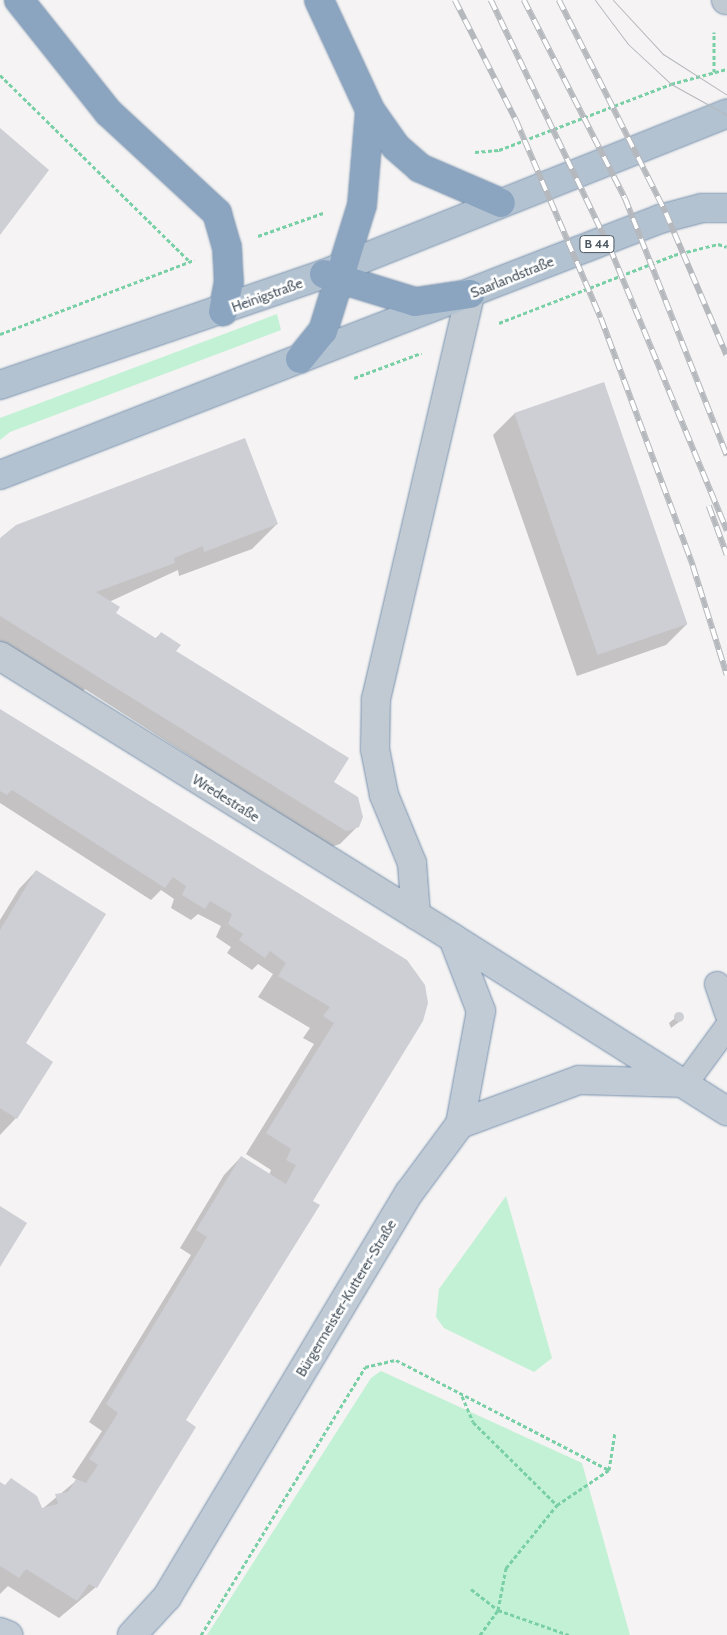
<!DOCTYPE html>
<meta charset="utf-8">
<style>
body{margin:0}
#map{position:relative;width:727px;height:1635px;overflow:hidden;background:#f5f3f3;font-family:Cabin,sans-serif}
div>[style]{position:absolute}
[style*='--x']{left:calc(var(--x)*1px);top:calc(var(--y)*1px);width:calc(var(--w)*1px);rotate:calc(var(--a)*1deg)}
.green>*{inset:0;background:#c3f1d5}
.shadow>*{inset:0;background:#0003}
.building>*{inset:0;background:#cdcfd5;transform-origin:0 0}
.round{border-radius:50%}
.path>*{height:3px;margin-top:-1.5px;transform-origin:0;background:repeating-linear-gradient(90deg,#7ad0a6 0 4px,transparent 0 6.5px)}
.roads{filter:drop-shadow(0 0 1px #7690ad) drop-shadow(0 0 1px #7690ad)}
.lane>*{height:24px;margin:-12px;padding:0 12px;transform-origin:12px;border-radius:12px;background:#c1cad2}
.street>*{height:28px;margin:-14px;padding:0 14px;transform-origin:14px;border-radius:14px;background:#c1cad2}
.secondary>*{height:28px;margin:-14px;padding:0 14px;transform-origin:14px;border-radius:14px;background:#c1cbd6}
.primary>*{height:28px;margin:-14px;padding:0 14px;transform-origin:14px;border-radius:14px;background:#b3c2d1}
.highway>*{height:28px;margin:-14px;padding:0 14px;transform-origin:14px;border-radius:14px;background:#8ba5c1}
.tram>*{height:1px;margin:-0.5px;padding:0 0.5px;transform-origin:0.5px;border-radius:0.5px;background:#b5b8bd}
.rail>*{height:5.5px;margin-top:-2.75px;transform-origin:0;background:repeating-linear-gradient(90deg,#fff 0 11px,#b5b8bd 0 22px);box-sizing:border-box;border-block:1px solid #b5b8bd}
span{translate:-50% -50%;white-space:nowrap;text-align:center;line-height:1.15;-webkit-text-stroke:5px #fff;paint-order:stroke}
.shield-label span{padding:1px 4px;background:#fff;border:1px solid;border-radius:4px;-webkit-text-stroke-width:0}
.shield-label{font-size:12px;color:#4a5661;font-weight:700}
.street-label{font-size:14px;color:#4a5661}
</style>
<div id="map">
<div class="green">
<i style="clip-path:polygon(277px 314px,281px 330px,10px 432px,0 440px,0 418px)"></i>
<i style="clip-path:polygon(506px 1196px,552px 1358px,534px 1372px,444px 1328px,436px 1317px,439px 1289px)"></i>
<i style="clip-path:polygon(381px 1371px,582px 1463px,630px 1635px,207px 1635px,371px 1378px)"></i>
</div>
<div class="shadow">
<i style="clip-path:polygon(603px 384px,687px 624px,666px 645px,577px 676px,493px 435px,514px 414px)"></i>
<i style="clip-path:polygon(277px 524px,252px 549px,179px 576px,178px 570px,109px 602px,114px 614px,155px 639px,161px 633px,174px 652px,332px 782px,358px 826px,340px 844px,328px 848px,192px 765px,196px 760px,85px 689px,73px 701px,0 660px,0 539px)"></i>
<i style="clip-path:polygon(0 712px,406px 961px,311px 1201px,184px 1420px,96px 1587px,59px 1618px,8px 1586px,0 1594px,0 1484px,41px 1510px,77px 1480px,72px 1477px,102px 1431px,89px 1422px,191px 1255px,180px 1248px,224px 1175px,241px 1157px,269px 1175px,271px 1170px,246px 1154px,314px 1044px,303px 1038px,310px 1028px,258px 997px,273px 974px,258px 964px,252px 970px,227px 953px,231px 947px,216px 937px,221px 926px,198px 914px,191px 920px,171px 908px,174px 899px,161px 890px,151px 900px,0 803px)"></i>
<i style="clip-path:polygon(36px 871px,16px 1118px,0 1135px,0 920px,19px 889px)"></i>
<i style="clip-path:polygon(680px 1014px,683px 1019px,671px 1028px,669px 1023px)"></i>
</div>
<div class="building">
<i style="clip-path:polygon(0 128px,49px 170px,0 235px)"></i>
<i style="left:604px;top:382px;width:256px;height:95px;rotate:71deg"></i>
<i style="clip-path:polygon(245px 438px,278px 524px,204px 552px,203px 546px,174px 558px,175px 563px,96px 592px,120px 607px,116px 613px,157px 639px,161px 632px,181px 645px,176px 651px,349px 758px,334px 782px,358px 797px,363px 817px,359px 827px,351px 830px,346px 831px,0 616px,0 538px,16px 525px)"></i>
<i style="clip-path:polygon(0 709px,407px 960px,425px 985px,428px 1003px,423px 1021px,313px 1201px,320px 1205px,186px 1420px,196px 1427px,97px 1588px,89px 1584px,77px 1601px,26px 1569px,19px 1578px,0 1566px,0 1482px,5px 1485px,11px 1478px,37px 1496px,42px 1508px,58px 1504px,55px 1494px,68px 1492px,76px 1479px,86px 1483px,98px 1465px,89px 1459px,118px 1413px,106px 1404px,207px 1237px,196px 1230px,241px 1156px,286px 1184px,296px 1165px,286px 1160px,291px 1149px,266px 1133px,334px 1023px,323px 1016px,330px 1007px,278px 976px,286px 963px,270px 951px,265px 958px,239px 940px,243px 934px,228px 924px,232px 914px,210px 901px,205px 909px,182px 895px,186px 886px,173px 877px,165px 888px,12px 790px,7px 795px,0 791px)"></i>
<i style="clip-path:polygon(36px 870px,106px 914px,26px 1043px,53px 1062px,17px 1119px,0 1108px,0 930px)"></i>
<i class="round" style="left:674px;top:1012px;width:10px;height:10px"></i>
<i style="clip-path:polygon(0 1206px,27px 1223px,0 1267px)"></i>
</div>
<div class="path">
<i style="--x:714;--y:72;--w:40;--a:-90"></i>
<i style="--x:0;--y:75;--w:267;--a:44.5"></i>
<i style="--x:475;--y:152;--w:24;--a:-5"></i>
<i style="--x:499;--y:150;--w:184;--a:-21"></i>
<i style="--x:671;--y:84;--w:58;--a:-15"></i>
<i style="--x:258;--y:236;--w:69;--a:-19.5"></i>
<i style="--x:499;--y:323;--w:188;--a:-21.2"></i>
<i style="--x:674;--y:255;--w:45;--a:-14"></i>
<i style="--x:718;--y:244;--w:9;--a:18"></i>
<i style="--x:0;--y:334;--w:208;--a:-20.9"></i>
<i style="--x:354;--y:378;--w:72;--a:-20.5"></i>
<i style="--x:462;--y:1396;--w:28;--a:67"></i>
<i style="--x:473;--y:1422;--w:118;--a:44.7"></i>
<i style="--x:471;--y:1589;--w:34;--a:38"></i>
<i style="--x:498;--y:1610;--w:75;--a:19.4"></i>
<i style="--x:201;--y:1635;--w:314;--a:-58.5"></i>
<i style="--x:365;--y:1367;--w:32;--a:-13"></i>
<i style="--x:396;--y:1360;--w:240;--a:27.3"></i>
<i style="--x:480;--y:1635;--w:31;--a:-54"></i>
<i style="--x:498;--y:1610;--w:43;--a:-79.2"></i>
<i style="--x:506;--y:1568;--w:81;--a:-51"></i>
<i style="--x:557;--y:1505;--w:63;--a:-33.9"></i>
<i style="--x:609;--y:1470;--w:37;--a:-81"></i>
</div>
<div class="roads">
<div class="lane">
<i style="--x:717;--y:984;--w:31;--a:71"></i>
<i style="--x:686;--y:1083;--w:69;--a:-53.8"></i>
</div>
<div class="street">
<i style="--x:726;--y:0;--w:1;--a:0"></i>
<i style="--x:0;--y:656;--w:534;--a:31.9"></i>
<i style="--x:416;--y:915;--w:52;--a:-94.4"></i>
<i style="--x:412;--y:863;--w:74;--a:-112.4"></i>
<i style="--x:384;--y:795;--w:47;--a:-101.1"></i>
<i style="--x:375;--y:749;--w:50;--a:-88.9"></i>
<i style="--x:376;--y:699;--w:416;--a:-76.9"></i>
</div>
<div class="secondary">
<i style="--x:453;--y:938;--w:324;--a:32.3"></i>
<i style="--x:460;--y:1124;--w:127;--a:-20.3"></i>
<i style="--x:579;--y:1080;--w:106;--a:1.6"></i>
<i style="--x:0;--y:1632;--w:9;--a:21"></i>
<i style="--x:132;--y:1635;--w:52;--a:-47.4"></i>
<i style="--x:167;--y:1597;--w:471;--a:-59.1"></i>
<i style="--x:409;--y:1193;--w:86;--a:-53.5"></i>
<i style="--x:460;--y:1124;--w:115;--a:-79.5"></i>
<i style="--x:481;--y:1011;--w:78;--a:-111"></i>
</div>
<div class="primary">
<i style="--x:0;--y:385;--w:342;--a:-18.9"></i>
<i style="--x:324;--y:274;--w:434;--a:-21.7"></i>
<i style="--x:0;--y:475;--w:708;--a:-21.2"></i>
<i style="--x:660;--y:219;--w:43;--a:-14.7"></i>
<i style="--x:702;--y:208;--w:25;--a:0"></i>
</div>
<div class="highway">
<i style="--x:19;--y:0;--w:143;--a:51.5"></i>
<i style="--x:108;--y:112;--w:149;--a:42.8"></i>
<i style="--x:217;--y:213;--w:35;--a:74"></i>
<i style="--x:227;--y:247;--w:34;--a:87"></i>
<i style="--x:229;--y:281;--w:31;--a:101"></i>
<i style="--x:319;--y:0;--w:121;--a:65.1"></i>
<i style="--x:370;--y:110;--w:45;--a:54.9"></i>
<i style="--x:396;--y:147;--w:32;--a:41"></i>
<i style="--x:420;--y:168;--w:88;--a:23.4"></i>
<i style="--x:324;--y:274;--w:95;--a:17.1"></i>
<i style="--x:415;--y:302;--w:56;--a:-8.3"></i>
<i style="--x:300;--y:359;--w:36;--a:-51"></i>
<i style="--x:323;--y:331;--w:132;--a:-72.8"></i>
<i style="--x:362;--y:205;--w:95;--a:-85.2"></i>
</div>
</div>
<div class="tram">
<i style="--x:595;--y:0;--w:55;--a:53.1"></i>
<i style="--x:628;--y:44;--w:59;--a:42.9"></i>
<i style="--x:671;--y:84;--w:64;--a:29"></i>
<i style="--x:613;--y:0;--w:74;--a:47.2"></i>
<i style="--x:663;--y:54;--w:76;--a:32.6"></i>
</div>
<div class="rail">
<i style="--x:455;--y:0;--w:135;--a:63.1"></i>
<i style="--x:516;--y:120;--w:215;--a:66.8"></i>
<i style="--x:601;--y:318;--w:265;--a:69.6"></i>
<i style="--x:693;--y:566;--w:114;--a:72.7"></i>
<i style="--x:491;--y:0;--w:275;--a:64.4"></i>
<i style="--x:610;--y:248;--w:306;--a:67.5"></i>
<i style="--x:524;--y:0;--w:222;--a:63"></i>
<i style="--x:625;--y:198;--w:277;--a:68.4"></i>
<i style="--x:559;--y:0;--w:238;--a:63.3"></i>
<i style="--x:666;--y:213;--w:155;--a:66.9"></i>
<i style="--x:709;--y:506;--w:52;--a:69.8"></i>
</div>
<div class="shield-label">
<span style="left:597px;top:244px">B 44</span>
</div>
<div class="street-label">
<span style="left:512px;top:277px;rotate:-22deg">Saarlandstraße</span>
<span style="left:267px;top:295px;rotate:-20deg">Heinigstraße</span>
<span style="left:226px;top:798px;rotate:32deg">Wredestraße</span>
<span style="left:346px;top:1298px;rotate:-59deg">Bürgermeister-Kutterer-Straße</span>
</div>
</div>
